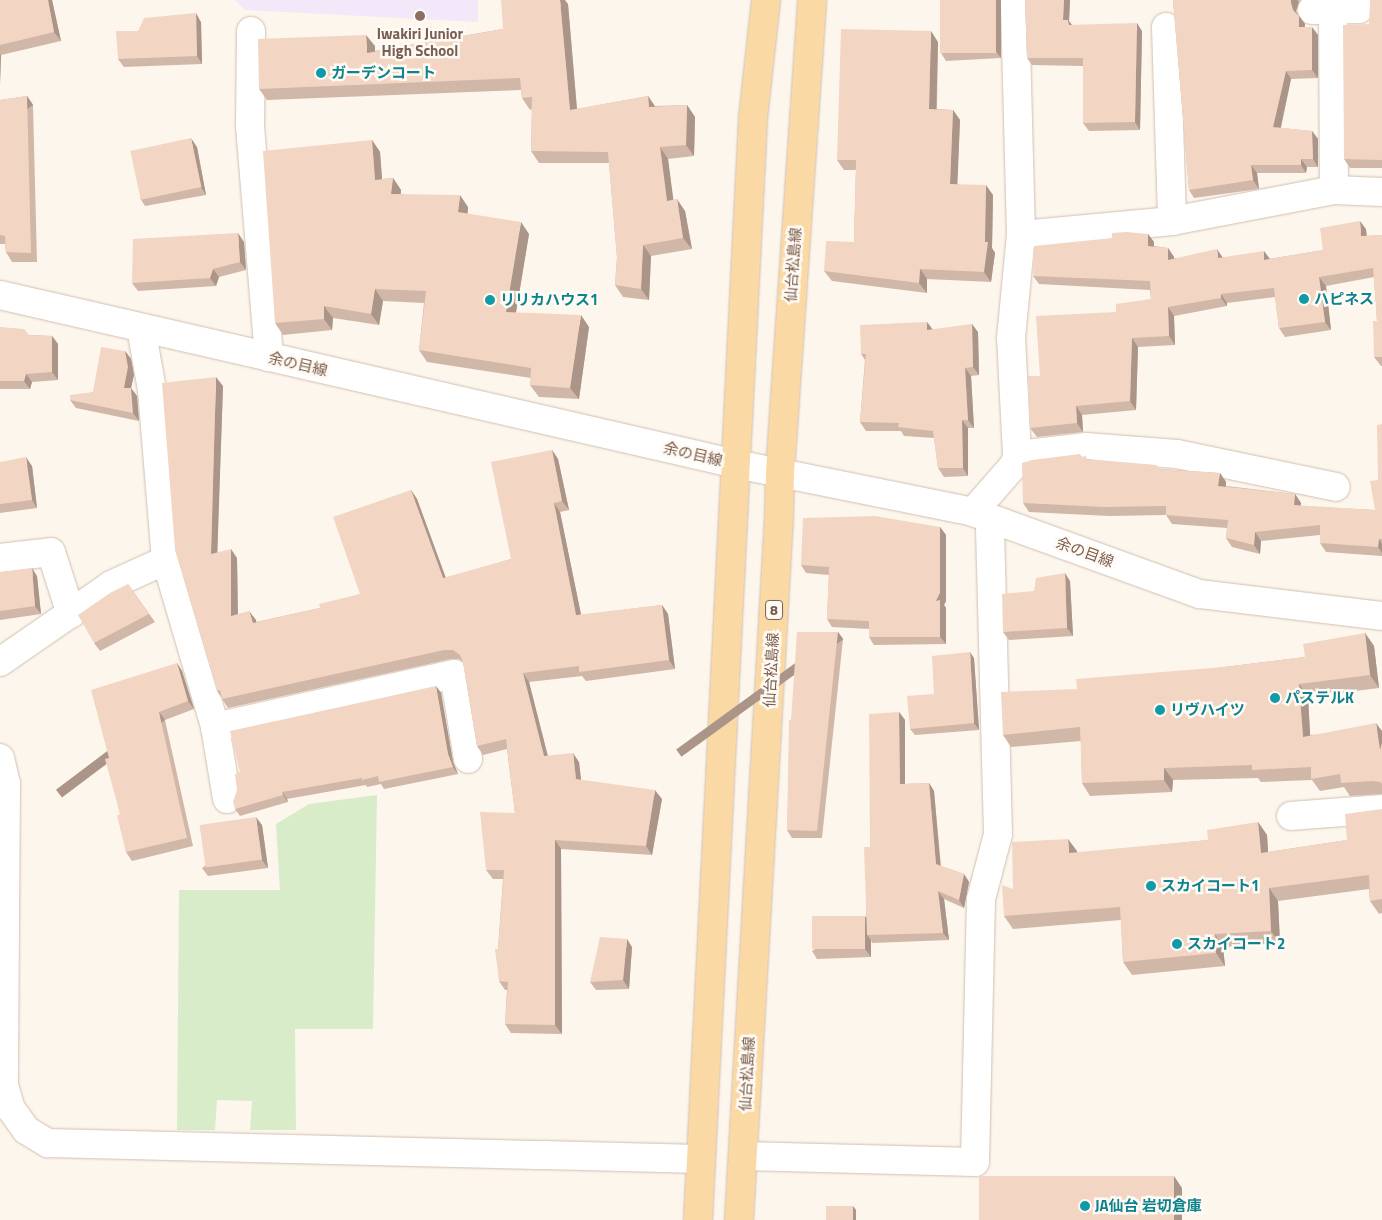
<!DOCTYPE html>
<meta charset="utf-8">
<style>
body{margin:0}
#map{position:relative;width:1382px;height:1220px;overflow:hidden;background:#fdf6ec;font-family:"Titillium Web","Noto Sans JP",sans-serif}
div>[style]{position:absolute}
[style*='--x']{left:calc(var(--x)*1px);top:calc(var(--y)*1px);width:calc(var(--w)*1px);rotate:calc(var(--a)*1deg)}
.education>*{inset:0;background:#f3e8fa}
.green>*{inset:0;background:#d8ecc9}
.roads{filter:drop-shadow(0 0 1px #d1beb0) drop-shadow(0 0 1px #d1beb0)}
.minor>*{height:28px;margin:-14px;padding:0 14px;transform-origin:14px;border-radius:14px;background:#fff}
.primary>*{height:28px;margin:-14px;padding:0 14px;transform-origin:14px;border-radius:14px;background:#fbd9a5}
.wall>*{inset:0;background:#d1b7a8}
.shaded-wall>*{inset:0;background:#aa9588;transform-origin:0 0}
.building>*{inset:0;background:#f3d5c3;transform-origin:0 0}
.dots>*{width:14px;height:14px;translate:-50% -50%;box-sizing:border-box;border:2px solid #fffaf3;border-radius:50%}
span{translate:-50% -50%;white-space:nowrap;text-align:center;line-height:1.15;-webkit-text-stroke:5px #fffaf3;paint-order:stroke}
.shield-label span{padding:1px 4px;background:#fffaf3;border:1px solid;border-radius:4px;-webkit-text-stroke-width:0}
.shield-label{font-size:14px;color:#7a5c4d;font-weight:700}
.education-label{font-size:15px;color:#785e54;font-weight:700}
.culture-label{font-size:15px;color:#0d838f;font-weight:700}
.left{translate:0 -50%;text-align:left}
.street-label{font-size:15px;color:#7a5c4d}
</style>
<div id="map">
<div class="education">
<i style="clip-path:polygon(235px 0,478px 0,478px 22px,245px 10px)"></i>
</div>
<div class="green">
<i style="clip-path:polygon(377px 795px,373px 1029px,295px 1029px,296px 1130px,250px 1130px,252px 1101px,217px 1100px,215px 1130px,177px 1130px,179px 890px,280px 890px,276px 824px,309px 804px)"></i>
</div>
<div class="roads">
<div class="minor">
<i style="--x:1312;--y:10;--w:47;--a:-1.2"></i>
<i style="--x:1333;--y:10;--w:180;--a:89.7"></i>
<i style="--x:1166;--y:27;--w:194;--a:88.2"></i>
<i style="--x:251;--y:31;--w:95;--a:90.6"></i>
<i style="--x:250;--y:126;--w:232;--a:85.3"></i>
<i style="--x:1021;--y:235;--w:152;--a:-5.3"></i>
<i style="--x:1172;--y:221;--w:165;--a:-10.8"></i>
<i style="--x:1334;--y:190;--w:48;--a:2.4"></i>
<i style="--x:0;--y:295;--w:755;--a:12.93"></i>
<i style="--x:736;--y:464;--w:242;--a:11.4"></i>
<i style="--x:973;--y:512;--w:241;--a:19.9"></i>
<i style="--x:1200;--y:594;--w:183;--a:6.9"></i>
<i style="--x:141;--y:328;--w:63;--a:79.9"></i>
<i style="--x:152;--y:390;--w:171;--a:85.3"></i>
<i style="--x:166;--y:560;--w:174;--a:73.6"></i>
<i style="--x:215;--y:727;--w:73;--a:80.5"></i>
<i style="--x:1017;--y:455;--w:69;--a:-6.6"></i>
<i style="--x:1086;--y:447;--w:91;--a:4.4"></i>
<i style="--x:1177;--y:454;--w:162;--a:11.7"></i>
<i style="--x:973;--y:512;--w:64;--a:-48.8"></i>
<i style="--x:1015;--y:464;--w:9;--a:-77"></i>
<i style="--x:1017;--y:455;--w:117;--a:-92.9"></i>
<i style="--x:1011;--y:338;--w:103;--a:-84.5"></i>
<i style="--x:1021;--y:235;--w:235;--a:-91.5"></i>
<i style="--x:0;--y:558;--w:51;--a:-6.7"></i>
<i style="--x:51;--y:552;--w:65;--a:72.1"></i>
<i style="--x:0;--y:662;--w:135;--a:-34.7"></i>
<i style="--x:111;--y:585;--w:60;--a:-24.4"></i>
<i style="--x:215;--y:727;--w:245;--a:-12.5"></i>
<i style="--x:454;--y:674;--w:86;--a:80.6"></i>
<i style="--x:0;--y:758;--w:26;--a:77"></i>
<i style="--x:6;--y:783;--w:302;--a:90.4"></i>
<i style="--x:4;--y:1085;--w:25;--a:74"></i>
<i style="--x:11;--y:1109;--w:26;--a:54"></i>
<i style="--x:26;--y:1130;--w:26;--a:31"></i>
<i style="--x:48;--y:1143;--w:653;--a:1.4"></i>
<i style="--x:1291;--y:816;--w:91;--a:-4.4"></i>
<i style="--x:743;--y:1156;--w:232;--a:1.5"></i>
<i style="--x:975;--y:1162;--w:263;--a:-88.7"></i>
<i style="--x:981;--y:899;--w:67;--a:-75.3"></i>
<i style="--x:998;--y:834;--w:316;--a:-91.5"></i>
</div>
<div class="primary">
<i style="--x:698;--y:1220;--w:1103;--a:-87.14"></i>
<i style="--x:753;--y:118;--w:119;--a:-83.7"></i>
<i style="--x:739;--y:1220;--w:704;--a:-86.74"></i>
<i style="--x:779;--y:517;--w:45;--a:-88.7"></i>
<i style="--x:780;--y:472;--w:473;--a:-86.1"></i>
</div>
</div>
<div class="wall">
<i style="clip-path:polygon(0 0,52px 0,61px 41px,1px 55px,0 84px)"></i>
<i style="clip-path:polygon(940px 0,1001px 0,1001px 58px,946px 61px,941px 53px)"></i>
<i style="clip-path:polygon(1025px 0,1070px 0,1069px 21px,1072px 25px,1142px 31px,1140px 130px,1089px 131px,1083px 123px,1083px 66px,1032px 65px,1027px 58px)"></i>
<i style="clip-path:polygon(1173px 0,1301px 0,1299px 2px,1296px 11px,1298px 14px,1305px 24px,1305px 27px,1318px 35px,1318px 78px,1291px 79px,1281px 128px,1312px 131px,1318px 139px,1318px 167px,1307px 167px,1306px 173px,1257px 173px,1259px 189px,1194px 198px,1189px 190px)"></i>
<i style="clip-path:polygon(1382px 0,1382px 168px,1350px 168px,1344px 159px,1369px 24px)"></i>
<i style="clip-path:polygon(568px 4px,577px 109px,648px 96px,655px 106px,687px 105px,695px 117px,694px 156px,668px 159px,673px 200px,685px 211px,692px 249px,651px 256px,649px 300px,623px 297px,615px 285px,617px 257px,609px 163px,539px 163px,531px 151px,532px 109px,530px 110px,522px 98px,521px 90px,267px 100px,259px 89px,375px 46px,375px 51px,503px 29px)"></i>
<i style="clip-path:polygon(201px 22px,202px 64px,124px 67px,118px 59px,138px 31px)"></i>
<i style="clip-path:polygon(938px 42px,937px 109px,953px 110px,960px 120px,957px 184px,993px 195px,992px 248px,995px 253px,991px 282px,927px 279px,927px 293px,832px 281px,824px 271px,854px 242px,856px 170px,844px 170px,837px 160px)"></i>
<i style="clip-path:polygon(27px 96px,33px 105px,37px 262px,12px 262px,6px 252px,5px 244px,0 244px,0 100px)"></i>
<i style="clip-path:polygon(372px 140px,380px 152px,382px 179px,393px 178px,401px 190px,401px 194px,468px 207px,467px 214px,529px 234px,516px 313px,589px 327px,579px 399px,539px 397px,530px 385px,531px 378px,427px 362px,419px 350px,424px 303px,383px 301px,379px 325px,333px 318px,332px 330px,283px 335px,275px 323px)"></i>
<i style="clip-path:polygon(197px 147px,206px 195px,145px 206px,140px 198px)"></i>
<i style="clip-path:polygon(1366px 229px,1367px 236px,1382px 235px,1382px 366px,1381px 366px,1374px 357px,1377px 321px,1374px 277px,1326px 286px,1331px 330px,1285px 337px,1279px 328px,1275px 297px,1227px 303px,1227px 306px,1174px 316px,1175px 345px,1138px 347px,1136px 410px,1082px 415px,1083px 432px,1037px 437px,1030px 428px,1040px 376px,1116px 312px,1151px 299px,1150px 290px,1039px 284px,1033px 276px,1148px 234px,1154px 242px,1154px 246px,1168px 248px,1174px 257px,1174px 258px,1223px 257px,1269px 259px,1323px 250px)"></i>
<i style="clip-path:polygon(244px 242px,246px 270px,219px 277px,216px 286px,138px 291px,132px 283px)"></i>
<i style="clip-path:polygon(927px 322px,932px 329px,978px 332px,979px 375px,971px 376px,974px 428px,968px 428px,968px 476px,944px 477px,938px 468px,934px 438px,904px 436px,901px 431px,866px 431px,860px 422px,865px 360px,861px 354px)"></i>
<i style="clip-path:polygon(0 327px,29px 335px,52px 336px,58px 344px,58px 380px,32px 382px,30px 389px,0 389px)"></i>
<i style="clip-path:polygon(125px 351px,131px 359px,134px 375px,131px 388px,137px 396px,139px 421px,76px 408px,70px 400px,93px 392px)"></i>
<i style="clip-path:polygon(223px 386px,217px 552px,237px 558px,238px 614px,256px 620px,256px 622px,320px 608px,360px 594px,411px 490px,417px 499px,446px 578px,511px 559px,552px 450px,558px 459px,569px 510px,560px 512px,581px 615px,662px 605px,668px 614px,675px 669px,586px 681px,582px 676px,529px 682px,548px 756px,579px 762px,581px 780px,662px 799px,652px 855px,561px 849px,562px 1034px,511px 1033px,505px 1024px,507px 990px,505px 990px,499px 981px,498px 949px,503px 879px,493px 879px,486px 870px,515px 813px,507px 749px,483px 755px,477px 746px,463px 662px,459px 659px,451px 659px,228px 708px,217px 691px,175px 549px)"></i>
<i style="clip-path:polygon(1382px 424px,1382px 556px,1326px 552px,1320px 543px,1320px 535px,1261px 541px,1260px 554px,1232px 547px,1226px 538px,1227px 528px,1172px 524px,1166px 515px,1109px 516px,1029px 512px,1023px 503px,1080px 454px,1081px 457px,1088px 459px,1161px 469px,1220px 473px,1226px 482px,1226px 486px,1295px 494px,1301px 503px,1301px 506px,1375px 510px,1378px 480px)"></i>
<i style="clip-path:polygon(0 462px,32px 466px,37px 508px,0 513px)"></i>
<i style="clip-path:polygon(940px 527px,946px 535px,946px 601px,944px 605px,946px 608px,946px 644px,874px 645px,869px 637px,869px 629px,832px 627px,827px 619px,829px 575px,806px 573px,801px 565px)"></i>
<i style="clip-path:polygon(0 572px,37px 576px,41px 614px,0 620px)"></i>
<i style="clip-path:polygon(1070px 581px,1073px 636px,1009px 640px,1003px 632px)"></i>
<i style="clip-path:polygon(128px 584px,155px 622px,100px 651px,94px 643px)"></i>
<i style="clip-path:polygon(838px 632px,843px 639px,822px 838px,792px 838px,787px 830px,791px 720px)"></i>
<i style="clip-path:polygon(1365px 633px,1374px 646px,1379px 688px,1308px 697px,1310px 735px,1382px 731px,1382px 794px,1350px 796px,1344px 787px,1320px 791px,1312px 780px,1261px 782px,1258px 778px,1173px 780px,1172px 792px,1090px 796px,1082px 783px,1081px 741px,1011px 747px,1003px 735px,1077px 689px,1224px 667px,1305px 657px)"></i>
<i style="clip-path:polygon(974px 658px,979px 730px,915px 735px,910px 729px,934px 694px)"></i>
<i style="clip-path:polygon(177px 663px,182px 671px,194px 709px,165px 720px,193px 846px,132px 861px,126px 852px,120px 814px,109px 758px)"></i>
<i style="clip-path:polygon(436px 686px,441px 693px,453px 762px,458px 774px,384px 789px,381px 784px,367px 787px,366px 785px,287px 799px,288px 802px,240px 816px,235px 809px,240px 772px)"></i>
<i style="clip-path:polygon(899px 712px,905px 720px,905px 784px,929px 783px,934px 791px,941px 866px,964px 874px,969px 882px,964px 908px,944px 899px,949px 940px,872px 943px,871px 940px,871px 957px,817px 959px,812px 951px,865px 916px,866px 918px,870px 847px)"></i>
<i style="clip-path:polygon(1382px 809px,1382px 913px,1379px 914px,1370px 901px,1369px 889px,1278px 901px,1280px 943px,1223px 947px,1225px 966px,1132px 975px,1123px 962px,1121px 920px,1013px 929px,1004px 916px,1013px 889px,1077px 851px,1077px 853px,1208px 840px,1258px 822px,1267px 835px,1268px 852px,1347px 840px)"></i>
<i style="clip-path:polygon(262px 825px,268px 868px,208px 876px,202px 868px)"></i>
<i style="clip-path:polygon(632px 947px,629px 989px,596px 990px,590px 982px)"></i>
</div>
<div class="shaded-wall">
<i style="clip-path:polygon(48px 0,52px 0,61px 41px,54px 32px)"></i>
<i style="clip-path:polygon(560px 0,565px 0,568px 4px,578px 122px,570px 110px)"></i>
<i style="clip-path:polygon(996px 0,1001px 0,1001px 58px,995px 50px)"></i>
<i style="clip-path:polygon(1064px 0,1070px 0,1069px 21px,1074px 28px,1074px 33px,1063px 20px)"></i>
<i style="clip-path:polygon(1291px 0,1297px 0,1299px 2px,1296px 11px,1299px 18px,1293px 10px,1291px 3px)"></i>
<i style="clip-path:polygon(196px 13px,201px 22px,202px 64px,197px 56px)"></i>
<i style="clip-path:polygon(1299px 16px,1305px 24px,1304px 36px,1299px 27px)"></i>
<i style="clip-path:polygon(1137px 23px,1142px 31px,1140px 130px,1135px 122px)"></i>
<i style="clip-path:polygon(1312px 27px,1318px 35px,1318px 78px,1312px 70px)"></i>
<i style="clip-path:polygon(931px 31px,938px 42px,936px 119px,929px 109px)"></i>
<i style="clip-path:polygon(366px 35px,375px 46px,375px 64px,367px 53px)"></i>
<i style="clip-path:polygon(0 54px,1px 55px,0 84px)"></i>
<i style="clip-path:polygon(1286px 71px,1291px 79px,1279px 135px,1273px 127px)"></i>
<i style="left:27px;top:96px;width:11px;height:157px;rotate:56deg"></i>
<i style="clip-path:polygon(648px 96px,656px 108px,649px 107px)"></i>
<i style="clip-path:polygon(687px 105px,695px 117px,694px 156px,686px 145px)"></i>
<i style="clip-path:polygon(953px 110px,960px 120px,957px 194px,950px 184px)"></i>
<i style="clip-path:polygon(1312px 131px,1318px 139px,1318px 167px,1313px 159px)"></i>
<i style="clip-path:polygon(191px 138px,197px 147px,206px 195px,201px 187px)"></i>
<i style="clip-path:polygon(372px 140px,380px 152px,383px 192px,375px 180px)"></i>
<i style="clip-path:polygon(660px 147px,668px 159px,675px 212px,667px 201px)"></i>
<i style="clip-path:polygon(1301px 159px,1307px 167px,1306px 173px,1301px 165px)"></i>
<i style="clip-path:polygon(1251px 165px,1257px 173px,1259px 189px,1253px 180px)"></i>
<i style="clip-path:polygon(393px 178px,401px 190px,399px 206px,391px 194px)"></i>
<i style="clip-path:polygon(986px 185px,993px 195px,992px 248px,995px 253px,991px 282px,984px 272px)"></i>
<i style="clip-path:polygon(460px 195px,468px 207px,467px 224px,458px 212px)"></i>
<i style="clip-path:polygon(677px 199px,685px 211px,692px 249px,683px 238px)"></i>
<i style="clip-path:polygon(1360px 221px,1366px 229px,1367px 245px,1361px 236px)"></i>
<i style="clip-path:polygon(521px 222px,529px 234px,514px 324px,506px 312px)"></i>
<i style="clip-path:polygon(238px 233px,244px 242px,246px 270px,240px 262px)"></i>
<i style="clip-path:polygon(1148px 234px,1154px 242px,1154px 254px,1148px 246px)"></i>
<i style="clip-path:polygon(643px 245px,651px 256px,649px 300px,641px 289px)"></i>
<i style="clip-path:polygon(1168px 248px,1174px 257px,1174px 268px,1168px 260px)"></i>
<i style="clip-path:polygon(1217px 249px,1223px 258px,1218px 258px)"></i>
<i style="clip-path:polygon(1264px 251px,1270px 259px,1264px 260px)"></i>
<i style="clip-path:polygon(213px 269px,219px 277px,216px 286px,210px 278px)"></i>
<i style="clip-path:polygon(920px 269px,927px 279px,927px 293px,919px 283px)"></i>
<i style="clip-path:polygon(1319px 277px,1326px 286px,1331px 330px,1325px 322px)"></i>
<i style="clip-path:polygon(375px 289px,383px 301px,379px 325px,371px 314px)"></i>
<i style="clip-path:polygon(1221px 294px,1227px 303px,1227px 306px,1221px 298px)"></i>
<i style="clip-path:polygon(324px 306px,333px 318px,332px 330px,324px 319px)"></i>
<i style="clip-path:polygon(1168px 307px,1174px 316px,1175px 345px,1169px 336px)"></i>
<i style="clip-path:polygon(581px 315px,589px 327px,579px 399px,570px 388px)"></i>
<i style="clip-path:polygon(927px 322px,933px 330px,927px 330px)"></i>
<i style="clip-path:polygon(972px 324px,978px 332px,979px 375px,973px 367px)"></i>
<i style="clip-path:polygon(52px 336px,58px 344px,58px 380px,52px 372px)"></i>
<i style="clip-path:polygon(1132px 338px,1138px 347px,1136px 410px,1130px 401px)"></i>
<i style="clip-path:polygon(125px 351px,131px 359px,134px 375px,131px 388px,137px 396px,139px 421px,133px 413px,124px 388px)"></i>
<i style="clip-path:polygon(965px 368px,971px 376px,974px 428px,968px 420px)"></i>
<i style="clip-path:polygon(26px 374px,32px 382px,30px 389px,24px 381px)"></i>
<i style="clip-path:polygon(216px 377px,223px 386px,217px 563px,211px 554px)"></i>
<i style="clip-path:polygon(1076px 406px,1082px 415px,1083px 432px,1077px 423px)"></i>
<i style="clip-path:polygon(962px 420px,968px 428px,968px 476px,963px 468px)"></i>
<i style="clip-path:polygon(552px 450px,558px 459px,569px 510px,562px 501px)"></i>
<i style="clip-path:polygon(26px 457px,32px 466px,37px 508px,32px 500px)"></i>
<i style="clip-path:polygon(1220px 473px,1226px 482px,1225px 494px,1218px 486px)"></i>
<i style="clip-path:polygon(411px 490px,417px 499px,449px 587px,443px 578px)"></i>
<i style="clip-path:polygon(1295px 494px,1301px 503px,1300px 514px,1294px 505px)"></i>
<i style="clip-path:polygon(554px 503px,560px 512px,583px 624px,576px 615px)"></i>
<i style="clip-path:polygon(940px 527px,946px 535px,946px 601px,944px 605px,946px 608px,946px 644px,940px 637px,936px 601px)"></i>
<i style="clip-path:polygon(1255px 532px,1261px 541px,1260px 554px,1254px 545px)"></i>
<i style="clip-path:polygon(1379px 539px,1382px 544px,1382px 553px,1378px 547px)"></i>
<i style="clip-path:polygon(231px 549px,237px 558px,238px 625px,231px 616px)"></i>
<i style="clip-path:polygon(32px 568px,37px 576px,41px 614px,35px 606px)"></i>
<i style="clip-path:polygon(1065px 573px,1070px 581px,1073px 636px,1067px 628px)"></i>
<i style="clip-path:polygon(662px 605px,668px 614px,675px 669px,669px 660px)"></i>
<i style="clip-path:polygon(249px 611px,256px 620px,259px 632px,253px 623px)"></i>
<i style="left:838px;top:632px;width:9px;height:200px;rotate:54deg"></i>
<i style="clip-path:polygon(1365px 633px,1374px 646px,1379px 688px,1370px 675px)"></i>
<i style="clip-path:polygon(970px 652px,974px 658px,979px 730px,974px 723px)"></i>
<i style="clip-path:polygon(177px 663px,182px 671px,194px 709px,188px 701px)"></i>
<i style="clip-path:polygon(523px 673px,529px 682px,550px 765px,544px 756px)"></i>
<i style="clip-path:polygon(1299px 684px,1308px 697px,1311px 750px,1303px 737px)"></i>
<i style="clip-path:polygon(436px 686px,441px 693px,453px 762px,458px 774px,453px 767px,448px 754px)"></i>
<i style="left:159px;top:712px;width:10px;height:129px;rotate:53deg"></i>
<i style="clip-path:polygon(899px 712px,905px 720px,905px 792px,900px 784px)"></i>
<i style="clip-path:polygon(1376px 723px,1382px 731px,1382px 754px,1380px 750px)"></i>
<i style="clip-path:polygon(573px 753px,579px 762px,582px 788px,576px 779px)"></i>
<i style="clip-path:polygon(1164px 768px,1173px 780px,1172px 792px,1164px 780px)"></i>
<i style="clip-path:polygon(929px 783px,934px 791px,941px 872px,936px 864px)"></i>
<i style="clip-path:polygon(655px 790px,662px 799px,652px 855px,646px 846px)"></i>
<i style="clip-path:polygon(282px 792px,287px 799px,288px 802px,283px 795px)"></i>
<i style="clip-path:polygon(256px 817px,262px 825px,268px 868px,262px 860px)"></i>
<i style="clip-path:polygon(1258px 822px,1267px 835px,1269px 866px,1261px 853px)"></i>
<i style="clip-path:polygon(1068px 839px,1077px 851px,1078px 866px,1069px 853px)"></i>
<i style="clip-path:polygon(555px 840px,561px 849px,562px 1034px,555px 1025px)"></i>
<i style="clip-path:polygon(964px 874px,969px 882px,964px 908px,959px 900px)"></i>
<i style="clip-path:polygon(1269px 888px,1278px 901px,1280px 943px,1271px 931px)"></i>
<i style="clip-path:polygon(938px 891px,944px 899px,949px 940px,943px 933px)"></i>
<i style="clip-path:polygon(865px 916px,870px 924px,867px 935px,871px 940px,871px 957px,865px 949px)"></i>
<i style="clip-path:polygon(1215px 934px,1223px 947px,1225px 966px,1216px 953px)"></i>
<i style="clip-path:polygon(627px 939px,632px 947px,629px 989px,623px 980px)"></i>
<i style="clip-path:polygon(1174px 1176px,1182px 1188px,1182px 1220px,1174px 1220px)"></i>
<i style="clip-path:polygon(853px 1206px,856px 1210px,856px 1220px,853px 1220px)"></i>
</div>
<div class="building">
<i style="clip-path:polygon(0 0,48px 0,54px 32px,0 45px)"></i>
<i style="clip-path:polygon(501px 0,560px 0,570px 110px,648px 96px,649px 107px,687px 105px,686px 145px,660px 147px,667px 201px,677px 199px,683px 238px,643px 245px,641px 289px,615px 285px,617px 257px,608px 152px,531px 151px,532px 97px,522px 98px,520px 78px,259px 89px,258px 39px,366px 35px,367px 53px,503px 29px)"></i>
<i style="left:940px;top:0;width:56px;height:53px"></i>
<i style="clip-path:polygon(1025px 0,1064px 0,1063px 20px,1068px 20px,1069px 25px,1137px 23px,1135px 122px,1083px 123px,1083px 58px,1027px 58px)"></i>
<i style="clip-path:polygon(1173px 0,1291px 0,1291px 3px,1293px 10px,1299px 16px,1299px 27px,1312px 27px,1312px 70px,1286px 71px,1273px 127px,1312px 131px,1313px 159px,1301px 159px,1301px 165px,1251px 165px,1253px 180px,1189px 190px)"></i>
<i style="clip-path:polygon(1370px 0,1382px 0,1382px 160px,1344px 159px,1343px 25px,1369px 24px)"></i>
<i style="clip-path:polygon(196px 13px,197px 56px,118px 59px,116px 31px,138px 31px,144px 18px)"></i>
<i style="clip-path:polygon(841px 29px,931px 31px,929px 109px,953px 110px,950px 184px,986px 185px,985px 242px,988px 242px,984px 272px,920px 269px,919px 283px,824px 271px,826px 241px,854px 242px,856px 160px,837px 160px)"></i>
<i style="clip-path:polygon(27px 96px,31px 253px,6px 252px,5px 236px,0 235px,0 100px)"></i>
<i style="left:191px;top:138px;width:50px;height:62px;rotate:78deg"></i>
<i style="clip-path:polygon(372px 140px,375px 180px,393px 178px,391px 194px,460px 195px,458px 212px,521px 222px,506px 312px,581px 315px,570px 388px,530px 385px,531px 368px,419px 350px,426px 291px,375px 289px,371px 314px,324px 306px,324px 319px,275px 323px,263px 151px)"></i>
<i style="clip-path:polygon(1360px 221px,1361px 236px,1382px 235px,1382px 357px,1374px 357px,1373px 321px,1377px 321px,1373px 268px,1319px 277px,1325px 322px,1279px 328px,1274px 288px,1221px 294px,1221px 298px,1168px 307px,1169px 336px,1132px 338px,1130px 401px,1076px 406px,1077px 423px,1030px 428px,1028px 376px,1040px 376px,1036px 316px,1116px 312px,1116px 304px,1151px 299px,1150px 281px,1033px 276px,1034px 246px,1112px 238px,1112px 233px,1127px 232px,1148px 234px,1148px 246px,1168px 248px,1168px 260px,1217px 249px,1218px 258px,1264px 251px,1264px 260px,1323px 250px,1320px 228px)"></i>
<i style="clip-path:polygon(238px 233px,240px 262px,213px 269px,210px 278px,132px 283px,133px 239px)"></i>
<i style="clip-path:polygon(927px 322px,927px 330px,972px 324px,973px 367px,965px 368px,968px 420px,962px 420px,963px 468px,938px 468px,933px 431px,898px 427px,899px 423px,860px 422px,866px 354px,861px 354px,860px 325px)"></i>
<i style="clip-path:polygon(0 327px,24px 329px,29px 335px,52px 336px,52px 372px,26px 374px,24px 381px,0 381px)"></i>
<i style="clip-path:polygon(101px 347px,125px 351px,128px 367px,124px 388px,131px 388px,133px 413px,70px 400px,70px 395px,93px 392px)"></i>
<i style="clip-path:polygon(216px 377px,211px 554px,231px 549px,231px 616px,249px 611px,253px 623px,320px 608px,319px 604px,360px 594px,333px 517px,411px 490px,443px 578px,511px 559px,491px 462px,552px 450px,562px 501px,554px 503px,576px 615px,662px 605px,669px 660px,579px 672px,579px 666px,523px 673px,544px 756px,573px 753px,576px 779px,655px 790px,646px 846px,555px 840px,555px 1025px,505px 1024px,508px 982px,499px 981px,495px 949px,498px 949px,504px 870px,486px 870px,480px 812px,515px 813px,506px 739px,477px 746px,463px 662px,460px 655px,453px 650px,444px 650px,222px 699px,220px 690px,217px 691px,175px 549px,162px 383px)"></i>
<i style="clip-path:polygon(1382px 424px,1382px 539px,1379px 539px,1378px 547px,1320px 543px,1320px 525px,1255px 532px,1254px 545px,1226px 538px,1228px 520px,1166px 515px,1166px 506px,1103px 507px,1023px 503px,1022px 463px,1032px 460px,1080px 454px,1080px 457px,1086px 456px,1086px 459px,1157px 465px,1157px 469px,1220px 473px,1218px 486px,1295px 494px,1294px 505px,1375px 510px,1370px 481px,1378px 480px,1377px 425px)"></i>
<i style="clip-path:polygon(26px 457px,32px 500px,0 504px,0 462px)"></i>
<i style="clip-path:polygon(875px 516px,940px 527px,940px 593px,936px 601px,940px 600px,940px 637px,869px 637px,869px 621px,827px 619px,829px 567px,801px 565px,803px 518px)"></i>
<i style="clip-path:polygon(32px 568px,35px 606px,0 611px,0 572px)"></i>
<i style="clip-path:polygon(1065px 573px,1067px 628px,1003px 632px,1002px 594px,1034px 591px,1036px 578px)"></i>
<i style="clip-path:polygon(128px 584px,149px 614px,94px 643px,78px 615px,110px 593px)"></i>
<i style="clip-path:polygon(797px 632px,838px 632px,817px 831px,787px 830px,789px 720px,791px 720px)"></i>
<i style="clip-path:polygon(1365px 633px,1370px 675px,1299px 684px,1303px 737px,1376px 723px,1380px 750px,1382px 743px,1382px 784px,1380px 782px,1372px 781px,1341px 783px,1340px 774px,1311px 779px,1311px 767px,1252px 770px,1252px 765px,1164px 768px,1164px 780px,1082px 783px,1080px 727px,1003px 735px,1001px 692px,1077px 689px,1076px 679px,1224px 667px,1305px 657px,1303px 644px)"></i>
<i style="clip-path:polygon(970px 652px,974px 723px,910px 729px,907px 696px,934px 694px,932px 656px)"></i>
<i style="clip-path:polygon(177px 663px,188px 701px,159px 712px,187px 838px,126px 852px,117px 816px,120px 814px,105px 759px,109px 758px,91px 690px)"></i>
<i style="clip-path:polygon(436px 686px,448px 754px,453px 767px,379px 782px,378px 776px,362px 780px,362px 778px,282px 792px,283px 795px,235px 809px,233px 802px,237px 790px,235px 774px,240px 772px,230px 731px)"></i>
<i style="clip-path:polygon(899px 712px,900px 784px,929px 783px,936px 864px,964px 874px,959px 900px,938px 891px,943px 933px,867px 935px,864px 847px,870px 847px,869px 714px)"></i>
<i style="clip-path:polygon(1382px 809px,1382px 899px,1370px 901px,1369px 875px,1269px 888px,1271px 931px,1215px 934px,1216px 953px,1123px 962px,1120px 907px,1004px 916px,1002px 885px,1013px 889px,1012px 842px,1068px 839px,1069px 853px,1208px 840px,1207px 830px,1258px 822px,1261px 853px,1347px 840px,1345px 814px)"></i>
<i style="left:256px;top:817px;width:43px;height:57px;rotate:82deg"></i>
<i style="left:865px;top:916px;width:33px;height:53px;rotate:90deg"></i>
<i style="clip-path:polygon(600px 937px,627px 939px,623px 980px,590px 982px)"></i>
<i style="left:1174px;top:1176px;width:44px;height:195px;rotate:90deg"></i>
<i style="left:826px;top:1206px;width:27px;height:14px"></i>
</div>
<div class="dots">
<i style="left:420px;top:16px;background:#8d6e63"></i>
<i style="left:321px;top:73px;background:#0f9aa8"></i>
<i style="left:1304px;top:299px;background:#0f9aa8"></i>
<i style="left:490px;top:300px;background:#0f9aa8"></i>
<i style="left:1275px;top:698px;background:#0f9aa8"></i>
<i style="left:1160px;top:710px;background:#0f9aa8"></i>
<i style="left:1151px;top:886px;background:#0f9aa8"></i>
<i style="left:1177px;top:944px;background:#0f9aa8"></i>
<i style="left:1085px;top:1206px;background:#0f9aa8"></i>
</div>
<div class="shield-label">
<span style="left:774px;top:610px">8</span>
</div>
<div class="education-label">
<span style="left:420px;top:42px">Iwakiri Junior<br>High School</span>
</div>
<div class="culture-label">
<span class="left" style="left:331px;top:73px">ガーデンコート</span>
<span class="left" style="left:1314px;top:299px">ハピネス</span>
<span class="left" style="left:500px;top:300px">リリカハウス1</span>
<span class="left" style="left:1285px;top:698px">パステルK</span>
<span class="left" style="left:1170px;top:710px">リヴハイツ</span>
<span class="left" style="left:1161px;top:886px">スカイコート1</span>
<span class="left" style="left:1187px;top:944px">スカイコート2</span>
<span class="left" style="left:1095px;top:1206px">JA仙台 岩切倉庫</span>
</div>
<div class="street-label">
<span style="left:793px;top:265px;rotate:-86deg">仙台松島線</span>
<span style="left:298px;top:364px;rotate:13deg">余の目線</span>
<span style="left:693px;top:454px;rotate:13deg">余の目線</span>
<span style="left:1085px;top:552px;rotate:20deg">余の目線</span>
<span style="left:771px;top:670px;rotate:-87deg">仙台松島線</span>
<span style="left:747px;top:1074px;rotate:-87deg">仙台松島線</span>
</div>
</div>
